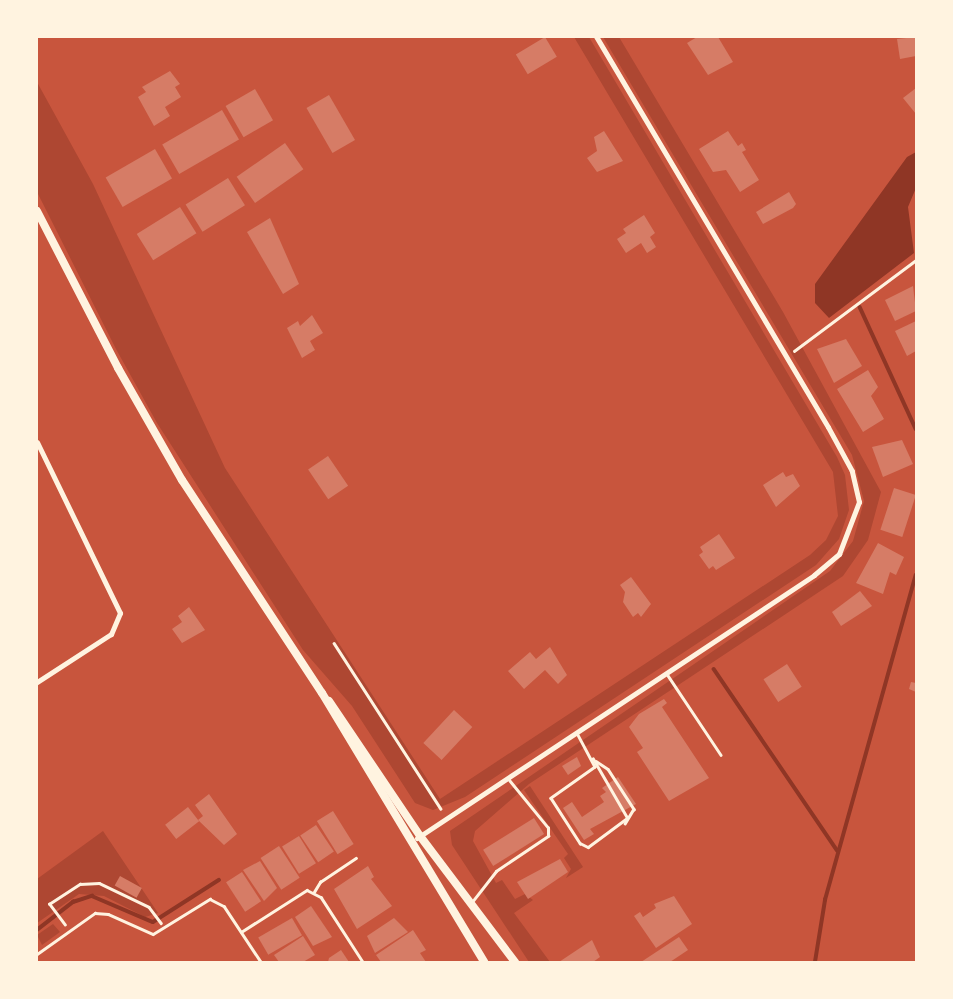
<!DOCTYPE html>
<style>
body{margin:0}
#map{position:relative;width:953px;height:999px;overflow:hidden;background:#c8553d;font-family:"Times New Roman",serif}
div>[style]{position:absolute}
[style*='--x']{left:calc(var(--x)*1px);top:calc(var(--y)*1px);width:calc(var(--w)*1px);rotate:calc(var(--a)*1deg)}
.green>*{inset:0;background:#ae4732}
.water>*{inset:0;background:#8f3625}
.stream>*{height:3.5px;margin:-1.75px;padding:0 1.75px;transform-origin:1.75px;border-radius:1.75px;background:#8f3625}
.building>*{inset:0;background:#d67c66;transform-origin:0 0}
.path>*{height:2.5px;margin:-1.25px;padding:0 1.25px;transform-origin:1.25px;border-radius:1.25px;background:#fff3e0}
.service>*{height:2.5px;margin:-1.25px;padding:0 1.25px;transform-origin:1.25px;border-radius:1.25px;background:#fff3e0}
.minor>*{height:5px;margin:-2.5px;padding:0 2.5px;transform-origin:2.5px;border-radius:2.5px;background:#fff3e0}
.secondary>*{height:8px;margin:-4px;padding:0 4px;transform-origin:4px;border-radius:4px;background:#fff3e0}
span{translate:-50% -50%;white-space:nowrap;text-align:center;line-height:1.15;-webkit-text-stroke:5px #fff3e0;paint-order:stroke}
.frame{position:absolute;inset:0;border:38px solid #fff3e0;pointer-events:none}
</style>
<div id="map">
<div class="green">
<i style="clip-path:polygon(574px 37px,589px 37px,837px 457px,845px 475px,849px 510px,839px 539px,816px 565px,465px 797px,433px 810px,415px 803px,352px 706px,303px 650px,157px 423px,116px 349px,37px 192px,37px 82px,93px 184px,225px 468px,440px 799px,810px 555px,826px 540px,838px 516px,833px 472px)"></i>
<i style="clip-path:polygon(603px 37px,619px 37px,783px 312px,881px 492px,868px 540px,843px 576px,529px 784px,475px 831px,473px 841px,496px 883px,502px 880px,515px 899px,525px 894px,533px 900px,514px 913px,550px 962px,529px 962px,452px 845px,450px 831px,830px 571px,853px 541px,864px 501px,852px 455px)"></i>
<i style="clip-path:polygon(530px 786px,583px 867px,566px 878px,571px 869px,564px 858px,568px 854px,524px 790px)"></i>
<i style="clip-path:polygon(103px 831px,158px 913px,145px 917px,104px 896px,79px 894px,37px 923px,37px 879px)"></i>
<i style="clip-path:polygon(53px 924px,60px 932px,42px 945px,37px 935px)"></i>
</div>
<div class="water">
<i style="clip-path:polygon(916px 152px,916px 188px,908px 207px,914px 253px,829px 318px,815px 303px,815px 284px,907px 157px)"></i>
</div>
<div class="stream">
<i style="--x:860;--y:307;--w:134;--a:65.3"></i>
<i style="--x:714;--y:669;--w:219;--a:55.8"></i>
<i style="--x:37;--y:930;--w:46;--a:-37.9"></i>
<i style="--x:73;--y:902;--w:20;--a:-18"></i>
<i style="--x:92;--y:896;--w:66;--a:23.1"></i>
<i style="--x:153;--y:922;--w:78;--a:-32.5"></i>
<i style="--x:815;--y:962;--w:63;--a:-80.8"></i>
<i style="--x:825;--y:900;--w:337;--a:-74.4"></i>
</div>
<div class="building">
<i style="left:545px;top:37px;width:23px;height:34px;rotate:59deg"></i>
<i style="clip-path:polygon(697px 37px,718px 37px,733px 62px,708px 75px,687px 43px)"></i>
<i style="clip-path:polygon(916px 37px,916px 56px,900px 59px,897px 39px)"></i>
<i style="clip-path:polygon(170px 71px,180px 84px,175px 87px,181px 97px,165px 107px,170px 116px,154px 126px,138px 97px,146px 92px,142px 87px)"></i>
<i style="clip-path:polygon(916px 88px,916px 114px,903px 98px)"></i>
<i style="left:255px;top:89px;width:36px;height:34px;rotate:60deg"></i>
<i style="left:329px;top:95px;width:52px;height:26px;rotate:60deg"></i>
<i style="left:222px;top:110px;width:34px;height:69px;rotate:60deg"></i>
<i style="clip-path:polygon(604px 131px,623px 161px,597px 172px,587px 158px,597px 151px,594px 137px)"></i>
<i style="clip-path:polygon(728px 131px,738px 146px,742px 143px,746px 150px,742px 152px,759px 180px,740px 192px,726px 170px,713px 172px,699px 149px)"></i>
<i style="left:285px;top:143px;width:32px;height:59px;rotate:55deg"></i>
<i style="left:155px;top:149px;width:34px;height:57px;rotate:60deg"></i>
<i style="left:228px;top:178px;width:32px;height:50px;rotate:58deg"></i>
<i style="clip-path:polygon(789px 192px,796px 204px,793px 208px,763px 224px,756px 212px)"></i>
<i style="left:180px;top:207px;width:31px;height:51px;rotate:58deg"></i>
<i style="clip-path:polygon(644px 215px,655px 233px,650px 237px,656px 247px,647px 253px,641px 243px,626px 253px,617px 239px,626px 233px,623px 229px)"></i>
<i style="clip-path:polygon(270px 218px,299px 284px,283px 294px,247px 232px)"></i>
<i style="clip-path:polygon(913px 286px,916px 311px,895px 321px,885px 300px)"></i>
<i style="clip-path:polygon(312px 315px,323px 333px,310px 341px,315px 350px,302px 358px,287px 328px,298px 321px,300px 326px)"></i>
<i style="clip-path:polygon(916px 321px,916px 351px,907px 356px,895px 331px)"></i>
<i style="clip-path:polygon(846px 339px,862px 366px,834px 383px,817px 349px)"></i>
<i style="clip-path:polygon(868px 370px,878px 387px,871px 396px,884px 419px,863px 432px,837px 389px)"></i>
<i style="clip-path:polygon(902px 440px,913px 464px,883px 477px,872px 447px)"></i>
<i style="left:328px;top:456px;width:36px;height:24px;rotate:56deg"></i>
<i style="clip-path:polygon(783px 472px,786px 477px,793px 474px,800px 486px,776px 507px,763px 485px)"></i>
<i style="left:894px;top:488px;width:23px;height:44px;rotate:18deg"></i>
<i style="clip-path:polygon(719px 534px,735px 558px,716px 570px,713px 566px,709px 569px,699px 555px,703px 552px,700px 547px)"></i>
<i style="clip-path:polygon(878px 543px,904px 557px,896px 575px,890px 572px,883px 594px,856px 583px)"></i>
<i style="clip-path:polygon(631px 577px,651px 604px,641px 617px,638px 613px,633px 617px,623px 602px,625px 592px,620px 585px)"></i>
<i style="clip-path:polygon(860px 591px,872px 606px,841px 626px,832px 612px)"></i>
<i style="clip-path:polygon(189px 607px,205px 630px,182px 643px,172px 629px,182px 622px,178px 616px)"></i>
<i style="clip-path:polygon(550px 647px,567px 675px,558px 684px,545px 670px,524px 689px,508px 671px,530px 652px,536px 659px)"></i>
<i style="left:787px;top:664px;width:27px;height:28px;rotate:57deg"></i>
<i style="clip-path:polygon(911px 682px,916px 683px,916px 692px,909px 689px)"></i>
<i style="clip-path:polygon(664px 699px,667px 703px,662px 707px,709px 778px,669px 801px,637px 752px,643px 748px,629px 727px,639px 714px)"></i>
<i style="left:454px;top:710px;width:25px;height:45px;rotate:43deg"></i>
<i style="clip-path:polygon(577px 757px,581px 766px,568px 775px,562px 766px)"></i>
<i style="clip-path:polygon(618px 777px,636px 804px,590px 829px,594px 834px,584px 840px,563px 808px,572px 802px,582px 817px,604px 802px,600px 796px,606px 792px,602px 788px)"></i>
<i style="clip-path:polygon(209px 794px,237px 834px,224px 845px,198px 820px,203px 816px,195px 805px)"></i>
<i style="left:188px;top:807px;width:18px;height:29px;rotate:52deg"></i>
<i style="left:333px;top:811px;width:39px;height:19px;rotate:58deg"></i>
<i style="left:534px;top:818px;width:19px;height:60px;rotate:58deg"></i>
<i style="left:316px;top:825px;width:32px;height:19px;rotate:56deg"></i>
<i style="left:299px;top:836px;width:32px;height:20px;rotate:58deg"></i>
<i style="left:279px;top:846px;width:38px;height:22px;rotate:57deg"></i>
<i style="clip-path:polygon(560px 859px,568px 872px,528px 899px,517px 882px)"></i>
<i style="clip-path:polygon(260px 861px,277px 888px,264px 901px,243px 870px)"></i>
<i style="clip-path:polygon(368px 866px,374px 877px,371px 879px,392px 906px,357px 929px,334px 889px)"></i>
<i style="left:242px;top:872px;width:35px;height:19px;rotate:57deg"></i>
<i style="left:120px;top:876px;width:25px;height:11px;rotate:29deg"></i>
<i style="clip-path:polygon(674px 896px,692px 924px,656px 948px,634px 916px,640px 912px,643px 917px,656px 908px,654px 904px)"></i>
<i style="clip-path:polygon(311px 906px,332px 937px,313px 946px,295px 917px)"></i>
<i style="left:292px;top:918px;width:20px;height:39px;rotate:60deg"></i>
<i style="clip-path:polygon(394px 918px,408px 932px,375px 953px,367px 936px)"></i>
<i style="clip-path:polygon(413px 930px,426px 950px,420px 953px,426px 962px,381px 962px,376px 955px)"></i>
<i style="clip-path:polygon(303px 936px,315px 955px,303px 962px,279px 962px,274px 955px)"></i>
<i style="clip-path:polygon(679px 937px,688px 950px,670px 962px,641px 962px)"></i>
<i style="clip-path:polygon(592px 940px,600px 957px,593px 962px,559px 962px)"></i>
<i style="clip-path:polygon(341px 950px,349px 962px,328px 962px,329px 958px)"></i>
</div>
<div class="path">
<i style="--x:794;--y:351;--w:152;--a:-36.7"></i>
<i style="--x:334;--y:643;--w:197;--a:57.2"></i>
<i style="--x:65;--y:925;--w:26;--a:-127"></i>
<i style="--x:49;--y:904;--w:37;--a:-33"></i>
<i style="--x:80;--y:884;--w:19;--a:-3"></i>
<i style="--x:99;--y:883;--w:55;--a:25.6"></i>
<i style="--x:149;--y:907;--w:20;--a:53"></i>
</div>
<div class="service">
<i style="--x:667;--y:674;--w:97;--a:56.3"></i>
<i style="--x:577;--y:733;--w:38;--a:62"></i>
<i style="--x:595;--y:767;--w:54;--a:144.8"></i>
<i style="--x:551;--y:798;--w:54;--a:57.2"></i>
<i style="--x:580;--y:843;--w:9;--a:27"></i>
<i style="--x:588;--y:847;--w:49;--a:-36.6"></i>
<i style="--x:627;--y:818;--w:68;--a:-120"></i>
<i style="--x:596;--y:761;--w:14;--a:34"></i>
<i style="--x:608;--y:769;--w:48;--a:57"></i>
<i style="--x:634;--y:809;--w:17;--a:121"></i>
<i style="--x:314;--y:892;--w:12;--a:-59"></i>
<i style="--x:320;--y:882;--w:43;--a:-33.7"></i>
<i style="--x:472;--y:902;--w:39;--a:-52"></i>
<i style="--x:496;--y:871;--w:63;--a:-33.9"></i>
<i style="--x:548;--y:836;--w:8;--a:-90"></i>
<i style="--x:548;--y:828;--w:63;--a:-129.2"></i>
<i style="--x:241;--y:932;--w:78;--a:-32.5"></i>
<i style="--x:307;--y:890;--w:16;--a:27"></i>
<i style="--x:321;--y:897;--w:77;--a:57.1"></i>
<i style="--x:37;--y:954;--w:71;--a:-35.3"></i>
<i style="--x:95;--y:913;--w:13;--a:4"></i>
<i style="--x:108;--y:914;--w:49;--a:24"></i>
<i style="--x:153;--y:934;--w:67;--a:-31.6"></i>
<i style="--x:210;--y:899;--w:16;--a:27"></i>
<i style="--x:224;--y:906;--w:67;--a:56.5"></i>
</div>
<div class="minor">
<i style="--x:37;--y:442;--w:190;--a:64.1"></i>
<i style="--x:120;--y:613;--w:23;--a:113"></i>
<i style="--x:111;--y:634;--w:88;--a:147"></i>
<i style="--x:417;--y:838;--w:476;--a:-33.5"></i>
<i style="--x:814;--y:575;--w:33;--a:-40"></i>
<i style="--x:839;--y:554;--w:56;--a:-69"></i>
<i style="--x:859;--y:502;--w:32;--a:-103"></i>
<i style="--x:852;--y:471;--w:50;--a:-118.6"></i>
<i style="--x:828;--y:427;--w:454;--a:-120.7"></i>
</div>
<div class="secondary">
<i style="--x:37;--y:211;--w:177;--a:62.7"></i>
<i style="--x:118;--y:368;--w:129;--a:60.3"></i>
<i style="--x:182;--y:480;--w:255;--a:56.7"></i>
<i style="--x:322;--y:693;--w:314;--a:58.9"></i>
<i style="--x:329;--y:701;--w:163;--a:56"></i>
<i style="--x:420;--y:836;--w:158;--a:53"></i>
</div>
<div class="frame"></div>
</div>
